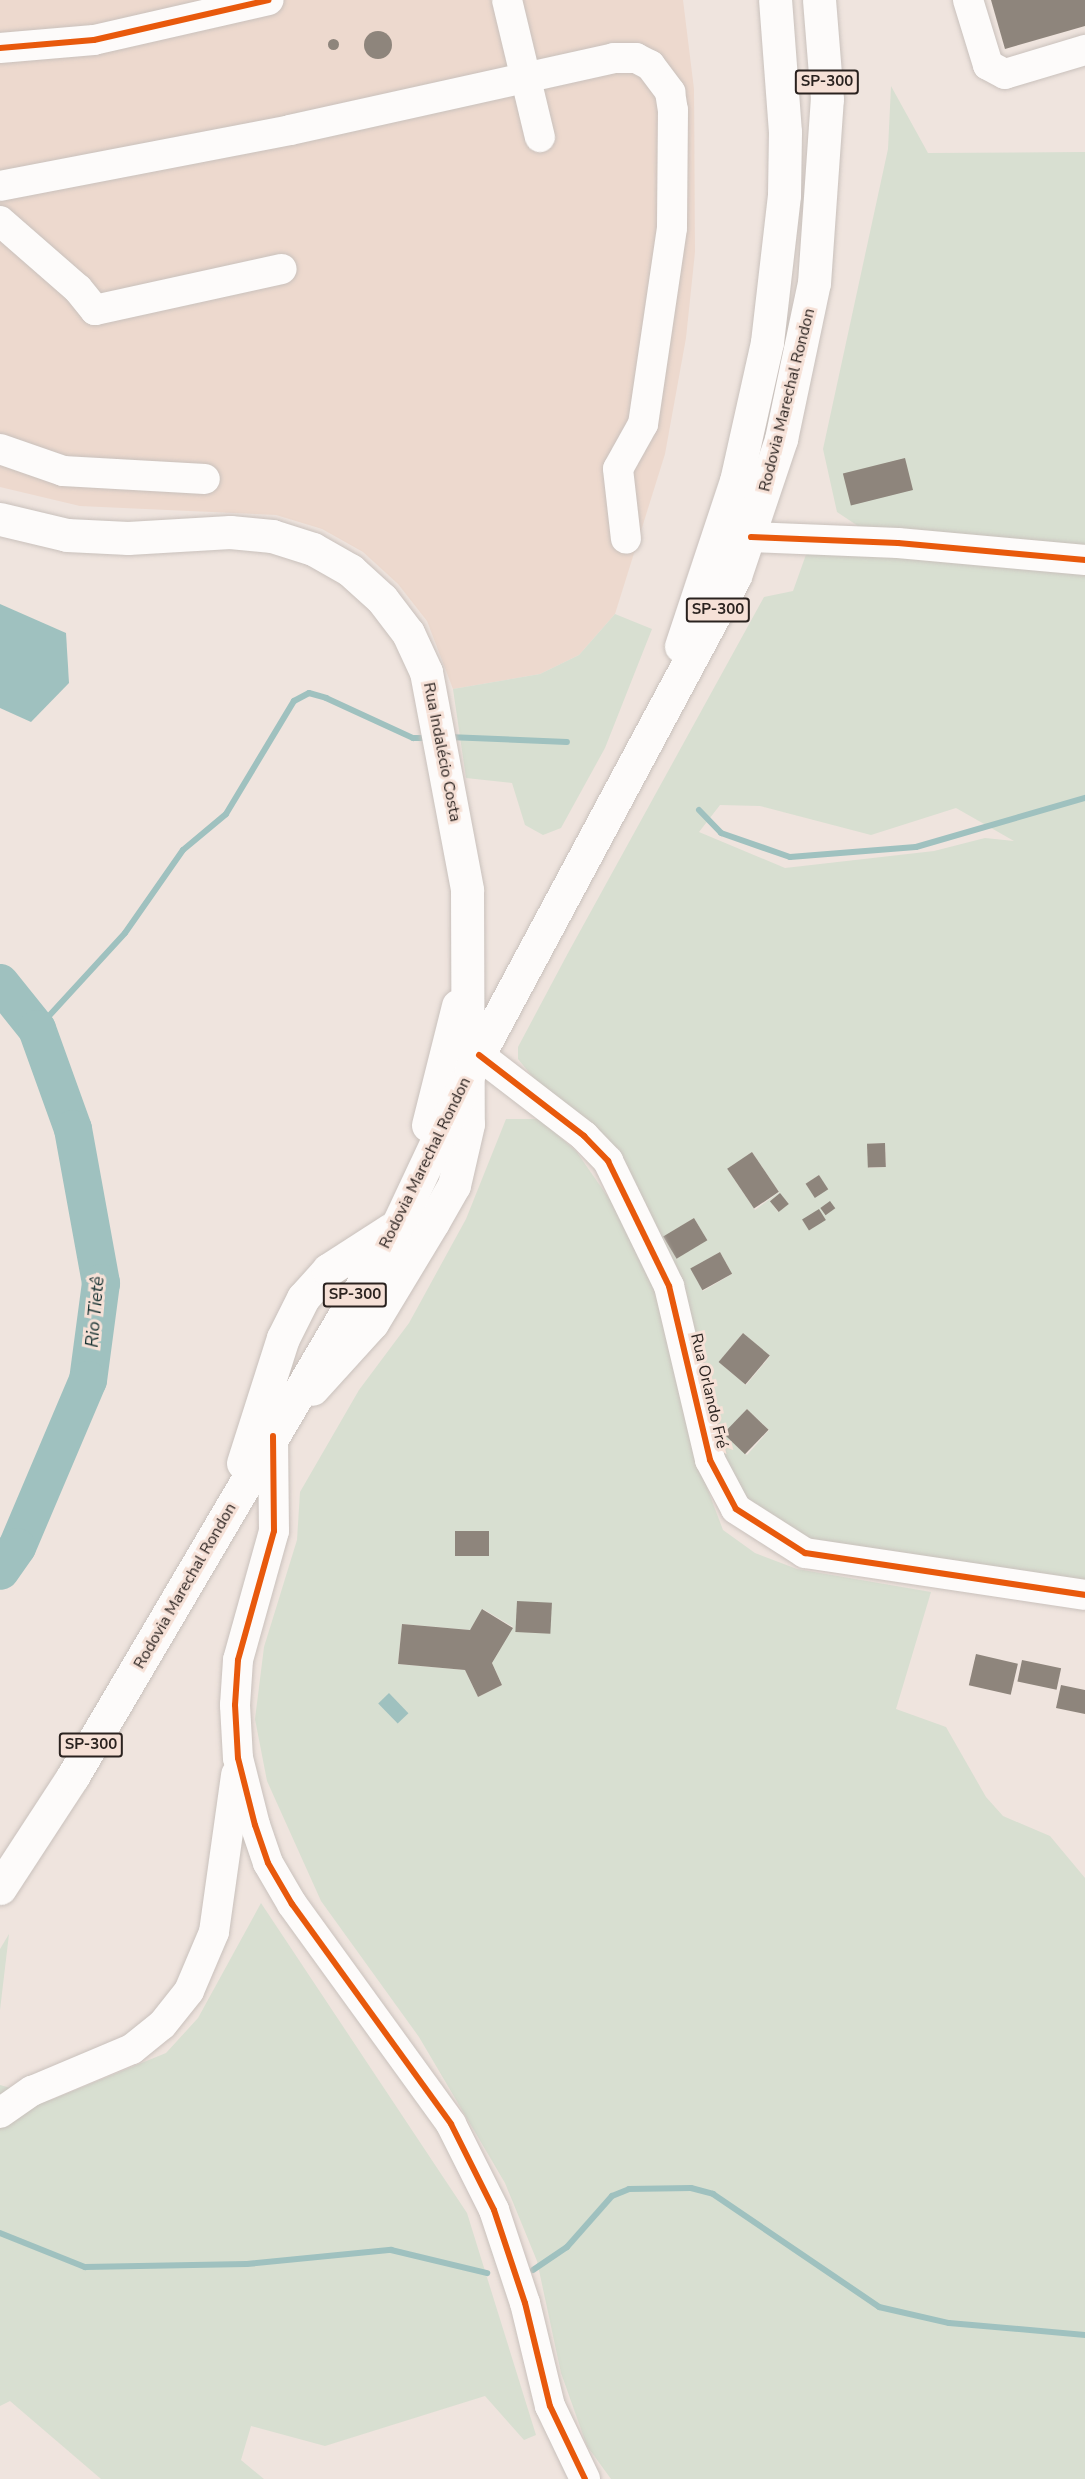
<!DOCTYPE html>
<meta charset="utf-8">
<style>
body{margin:0}
#map{position:relative;width:1085px;height:2479px;overflow:hidden;background:#efe4de;font-family:"Nunito Sans",sans-serif}
div>[style]{position:absolute}
[style*='--x']{left:calc(var(--x)*1px);top:calc(var(--y)*1px);width:calc(var(--w)*1px);rotate:calc(var(--a)*1deg)}
.built>*{inset:0;background:#edd9ce}
.green>*{inset:0;background:#d8dfd1}
.water>*{inset:0;background:#9fc1bf;transform-origin:0 0}
.stream>*{height:6px;margin:-3px;padding:0 3px;transform-origin:3px;border-radius:3px;background:#9fc1bf}
.river>*{height:38px;margin:-19px;padding:0 19px;transform-origin:19px;border-radius:19px;background:#9fc1bf}
.building>*{inset:0;background:#8e857c;transform-origin:0 0}
.round{border-radius:50%}
.roads{filter:drop-shadow(0 0 2px #c9c1bc) drop-shadow(0 0 2px #c9c1bc)}
.minor>*{height:30px;margin:-15px;padding:0 15px;transform-origin:15px;border-radius:15px;background:#fdfbfa}
.major>*{height:33px;margin:-16.5px;padding:0 16.5px;transform-origin:16.5px;border-radius:16.5px;background:#fdfbfa}
.cycleway>*{height:6px;margin:-3px;padding:0 3px;transform-origin:3px;border-radius:3px;background:#e8590c}
span{translate:-50% -50%;white-space:nowrap;text-align:center;line-height:1.15;-webkit-text-stroke:6px #f6e1d7;paint-order:stroke}
.shield-label span{padding:2px 4px;background:#f6e1d7;border:2px solid;border-radius:4px;-webkit-text-stroke-width:0}
.shield-label{font-size:15px;color:#2a221f;font-weight:700}
.street-label{font-size:16px;color:#2a221f}
.water-label{font-size:18px;color:#143030;font-style:italic}
</style>
<div id="map">
<div class="built">
<i style="clip-path:polygon(0 0,683px 0,694px 89px,695px 252px,686px 338px,665px 454px,615px 614px,579px 655px,540px 674px,453px 689px,427px 621px,398px 584px,363px 552px,322px 529px,276px 515px,80px 506px,0 487px)"></i>
</div>
<div class="green">
<i style="clip-path:polygon(891px 86px,928px 153px,1085px 152px,1085px 553px,867px 532px,837px 512px,823px 449px,888px 149px)"></i>
<i style="clip-path:polygon(evenodd,808px 549px,1085px 572px,1085px 1586px,804px 1546px,727px 1483px,652px 1221px,518px 1059px,518px 1047px,568px 953px,764px 597px,793px 591px,808px 549px,720px 805px,760px 806px,871px 835px,956px 808px,1014px 841px,985px 838px,934px 851px,785px 868px,699px 832px,720px 805px,808px 549px,885px 1143px,886px 1167px,869px 1168px,868px 1144px,885px 1143px,808px 549px,752px 1152px,779px 1192px,755px 1210px,728px 1170px,752px 1152px,808px 549px,819px 1175px,827px 1189px,815px 1197px,806px 1184px,819px 1175px,808px 549px,780px 1194px,788px 1204px,778px 1212px,770px 1201px,780px 1194px,808px 549px,694px 1218px,707px 1240px,677px 1258px,664px 1237px,694px 1218px,808px 549px,720px 1252px,732px 1274px,703px 1291px,691px 1269px,720px 1252px,808px 549px,743px 1333px,770px 1356px,746px 1385px,719px 1362px,743px 1333px,808px 549px,747px 1409px,769px 1430px,747px 1455px,724px 1434px,747px 1409px)"></i>
<i style="clip-path:polygon(615px 614px,652px 629px,605px 748px,561px 828px,543px 835px,525px 825px,512px 783px,466px 778px,453px 689px,540px 674px,579px 655px)"></i>
<i style="clip-path:polygon(evenodd,506px 1119px,539px 1119px,576px 1151px,615px 1207px,659px 1299px,700px 1469px,723px 1530px,755px 1553px,797px 1569px,931px 1592px,896px 1709px,946px 1727px,986px 1797px,1003px 1816px,1050px 1836px,1085px 1878px,1085px 2479px,611px 2479px,587px 2446px,561px 2373px,537px 2261px,505px 2183px,419px 2037px,321px 1901px,267px 1781px,255px 1719px,264px 1647px,297px 1540px,300px 1492px,359px 1390px,409px 1323px,466px 1219px,506px 1119px,456px 1531px,488px 1531px,489px 1555px,456px 1556px,456px 1531px,506px 1119px,483px 1609px,513px 1627px,492px 1663px,502px 1685px,478px 1697px,465px 1670px,398px 1664px,402px 1624px,470px 1630px,483px 1609px)"></i>
<i style="clip-path:polygon(261px 1903px,467px 2213px,536px 2435px,524px 2440px,485px 2396px,325px 2446px,251px 2426px,241px 2460px,264px 2479px,101px 2479px,10px 2401px,0 2406px,0 2085px,51px 2100px,166px 2053px,198px 2018px)"></i>
<i style="clip-path:polygon(9px 1934px,0 2010px,0 1949px)"></i>
</div>
<div class="water">
<i style="clip-path:polygon(0 604px,66px 633px,69px 683px,31px 722px,0 708px)"></i>
<i style="left:389px;top:1693px;width:28px;height:15px;rotate:46deg"></i>
</div>
<div class="stream">
<i style="--x:448;--y:737;--w:119;--a:2.4"></i>
<i style="--x:699;--y:810;--w:32;--a:46"></i>
<i style="--x:721;--y:833;--w:73;--a:19.2"></i>
<i style="--x:790;--y:857;--w:126;--a:-4.5"></i>
<i style="--x:916;--y:847;--w:176;--a:-16.2"></i>
<i style="--x:37;--y:1029;--w:130;--a:-47.5"></i>
<i style="--x:125;--y:933;--w:101;--a:-55.1"></i>
<i style="--x:183;--y:850;--w:56;--a:-39.9"></i>
<i style="--x:226;--y:814;--w:132;--a:-59"></i>
<i style="--x:294;--y:701;--w:17;--a:-28"></i>
<i style="--x:309;--y:693;--w:18;--a:16"></i>
<i style="--x:326;--y:698;--w:96;--a:24.7"></i>
<i style="--x:413;--y:738;--w:15;--a:0"></i>
<i style="--x:0;--y:2233;--w:92;--a:21.8"></i>
<i style="--x:85;--y:2267;--w:162;--a:-1.1"></i>
<i style="--x:247;--y:2264;--w:145;--a:-5.6"></i>
<i style="--x:391;--y:2250;--w:99;--a:13.5"></i>
<i style="--x:533;--y:2270;--w:41;--a:-34.1"></i>
<i style="--x:567;--y:2247;--w:68;--a:-48.6"></i>
<i style="--x:612;--y:2196;--w:18;--a:-22"></i>
<i style="--x:629;--y:2189;--w:62;--a:-0.9"></i>
<i style="--x:691;--y:2188;--w:23;--a:15"></i>
<i style="--x:713;--y:2194;--w:201;--a:34.2"></i>
<i style="--x:879;--y:2307;--w:72;--a:12.9"></i>
<i style="--x:949;--y:2323;--w:137;--a:5"></i>
</div>
<div class="river">
<i style="--x:0;--y:983;--w:59;--a:51.2"></i>
<i style="--x:37;--y:1029;--w:106;--a:70.2"></i>
<i style="--x:73;--y:1129;--w:157;--a:79.7"></i>
<i style="--x:101;--y:1283;--w:98;--a:97.6"></i>
<i style="--x:88;--y:1380;--w:181;--a:113"></i>
<i style="--x:17;--y:1547;--w:29;--a:125"></i>
</div>
<div class="building">
<i style="clip-path:polygon(991px 0,1085px 0,1085px 26px,1005px 49px)"></i>
<i class="round" style="left:364px;top:31px;width:28px;height:28px"></i>
<i class="round" style="left:327.5px;top:38.5px;width:11px;height:11px"></i>
<i style="left:905px;top:458px;width:33px;height:64px;rotate:76deg"></i>
<i style="left:885px;top:1143px;width:24px;height:18px;rotate:88deg"></i>
<i style="left:752px;top:1152px;width:48px;height:30px;rotate:56deg"></i>
<i style="left:819px;top:1175px;width:17px;height:16px;rotate:57deg"></i>
<i style="left:780px;top:1193px;width:14px;height:13px;rotate:51deg"></i>
<i style="left:830px;top:1201px;width:9px;height:12px;rotate:54deg"></i>
<i style="left:819px;top:1209px;width:13px;height:20px;rotate:58deg"></i>
<i style="left:694px;top:1218px;width:26px;height:36px;rotate:59deg"></i>
<i style="left:720px;top:1252px;width:25px;height:34px;rotate:61deg"></i>
<i style="left:743px;top:1333px;width:35px;height:38px;rotate:40deg"></i>
<i style="left:747px;top:1409px;width:30px;height:34px;rotate:44deg"></i>
<i style="left:455px;top:1531px;width:34px;height:25px"></i>
<i style="left:517px;top:1601px;width:35px;height:31px;rotate:3deg"></i>
<i style="clip-path:polygon(482px 1609px,513px 1628px,492px 1663px,502px 1685px,478px 1697px,465px 1670px,398px 1664px,402px 1624px,470px 1630px)"></i>
<i style="left:976px;top:1654px;width:43px;height:32px;rotate:13deg"></i>
<i style="left:1022px;top:1660px;width:40px;height:22px;rotate:12deg"></i>
<i style="clip-path:polygon(1061px 1685px,1085px 1690px,1085px 1714px,1056px 1708px)"></i>
</div>
<div class="roads">
<div class="minor">
<i style="--x:507;--y:0;--w:141;--a:76.5"></i>
<i style="--x:968;--y:0;--w:68;--a:72.9"></i>
<i style="--x:988;--y:65;--w:19;--a:28"></i>
<i style="--x:1005;--y:74;--w:84;--a:-16.7"></i>
<i style="--x:0;--y:48;--w:94;--a:-4.9"></i>
<i style="--x:94;--y:40;--w:179;--a:-12.9"></i>
<i style="--x:0;--y:186;--w:295;--a:-10.9"></i>
<i style="--x:290;--y:130;--w:332;--a:-12.5"></i>
<i style="--x:614;--y:58;--w:22;--a:0"></i>
<i style="--x:636;--y:58;--w:16;--a:27"></i>
<i style="--x:650;--y:65;--w:34;--a:53"></i>
<i style="--x:670;--y:92;--w:18;--a:81"></i>
<i style="--x:673;--y:110;--w:118;--a:90.5"></i>
<i style="--x:672;--y:228;--w:198;--a:98.4"></i>
<i style="--x:643;--y:424;--w:51;--a:119.1"></i>
<i style="--x:618;--y:469;--w:70;--a:83.5"></i>
<i style="--x:0;--y:221;--w:103;--a:41.1"></i>
<i style="--x:78;--y:289;--w:27;--a:51"></i>
<i style="--x:95;--y:310;--w:191;--a:-12.4"></i>
<i style="--x:0;--y:449;--w:67;--a:19.2"></i>
<i style="--x:63;--y:471;--w:142;--a:3.2"></i>
<i style="--x:751;--y:537;--w:147;--a:2.3"></i>
<i style="--x:898;--y:543;--w:188;--a:5.2"></i>
<i style="--x:479;--y:1055;--w:133;--a:37.6"></i>
<i style="--x:584;--y:1136;--w:35;--a:46"></i>
<i style="--x:608;--y:1161;--w:139;--a:64"></i>
<i style="--x:669;--y:1286;--w:179;--a:76.7"></i>
<i style="--x:710;--y:1460;--w:55;--a:62"></i>
<i style="--x:736;--y:1509;--w:82;--a:32.5"></i>
<i style="--x:805;--y:1553;--w:283;--a:8.5"></i>
<i style="--x:273;--y:1436;--w:95;--a:89.4"></i>
<i style="--x:274;--y:1531;--w:134;--a:105.6"></i>
<i style="--x:238;--y:1660;--w:45;--a:93.8"></i>
<i style="--x:235;--y:1705;--w:53;--a:86.8"></i>
<i style="--x:238;--y:1758;--w:69;--a:75.8"></i>
<i style="--x:255;--y:1825;--w:40;--a:71.1"></i>
<i style="--x:268;--y:1863;--w:48;--a:59.7"></i>
<i style="--x:292;--y:1904;--w:271;--a:54.1"></i>
<i style="--x:451;--y:2124;--w:96;--a:63.4"></i>
<i style="--x:494;--y:2210;--w:98;--a:71.6"></i>
<i style="--x:525;--y:2303;--w:106;--a:76.4"></i>
<i style="--x:550;--y:2406;--w:81;--a:64.4"></i>
<i style="--x:0;--y:2113;--w:39;--a:-35"></i>
<i style="--x:32;--y:2091;--w:108;--a:-22.8"></i>
<i style="--x:132;--y:2049;--w:38;--a:-39"></i>
<i style="--x:162;--y:2025;--w:43;--a:-51.5"></i>
<i style="--x:189;--y:1991;--w:64;--a:-67"></i>
<i style="--x:214;--y:1932;--w:159;--a:-82"></i>
</div>
<div class="major">
<i style="--x:0;--y:519;--w:69;--a:13.4"></i>
<i style="--x:67;--y:535;--w:61;--a:2.8"></i>
<i style="--x:128;--y:538;--w:102;--a:-3.4"></i>
<i style="--x:230;--y:532;--w:42;--a:5.4"></i>
<i style="--x:272;--y:536;--w:43;--a:17.6"></i>
<i style="--x:313;--y:549;--w:43;--a:29.6"></i>
<i style="--x:350;--y:570;--w:43;--a:42.2"></i>
<i style="--x:382;--y:599;--w:43;--a:52.6"></i>
<i style="--x:408;--y:633;--w:43;--a:65.2"></i>
<i style="--x:426;--y:672;--w:222;--a:79.3"></i>
<i style="--x:467;--y:890;--w:234;--a:89.8"></i>
<i style="--x:468;--y:1124;--w:63;--a:102.9"></i>
<i style="--x:454;--y:1185;--w:43;--a:119.6"></i>
<i style="--x:433;--y:1222;--w:118;--a:121.1"></i>
<i style="--x:372;--y:1323;--w:89;--a:132.3"></i>
<i style="--x:681;--y:646;--w:174;--a:-71.6"></i>
<i style="--x:736;--y:481;--w:142;--a:-77.4"></i>
<i style="--x:767;--y:342;--w:148;--a:-83.4"></i>
<i style="--x:784;--y:195;--w:63;--a:-89.1"></i>
<i style="--x:785;--y:132;--w:132;--a:-94.3"></i>
<i style="--x:428;--y:1125;--w:123;--a:-75.9"></i>
<i style="--x:243;--y:1463;--w:131;--a:-72.3"></i>
<i style="--x:283;--y:1338;--w:45;--a:-63.4"></i>
<i style="--x:303;--y:1298;--w:38;--a:-48"></i>
<i style="--x:328;--y:1270;--w:74;--a:-32.8"></i>
<i style="--x:0;--y:1888;--w:134;--a:-56.9"></i>
<i style="--x:73;--y:1776;--w:638;--a:-59.5"></i>
<i style="--x:397;--y:1226;--w:174;--a:-64.8"></i>
<i style="--x:471;--y:1069;--w:559;--a:-61.83"></i>
<i style="--x:735;--y:576;--w:145;--a:-71.4"></i>
<i style="--x:781;--y:439;--w:159;--a:-78.1"></i>
<i style="--x:814;--y:283;--w:184;--a:-86"></i>
<i style="--x:827;--y:99;--w:99;--a:-94.6"></i>
</div>
</div>
<div class="cycleway">
<i style="--x:0;--y:48;--w:94;--a:-4.9"></i>
<i style="--x:94;--y:40;--w:179;--a:-12.9"></i>
<i style="--x:751;--y:537;--w:147;--a:2.3"></i>
<i style="--x:898;--y:543;--w:188;--a:5.2"></i>
<i style="--x:479;--y:1055;--w:133;--a:37.6"></i>
<i style="--x:584;--y:1136;--w:35;--a:46"></i>
<i style="--x:608;--y:1161;--w:139;--a:64"></i>
<i style="--x:669;--y:1286;--w:179;--a:76.7"></i>
<i style="--x:710;--y:1460;--w:55;--a:62"></i>
<i style="--x:736;--y:1509;--w:82;--a:32.5"></i>
<i style="--x:805;--y:1553;--w:283;--a:8.5"></i>
<i style="--x:273;--y:1436;--w:95;--a:89.4"></i>
<i style="--x:274;--y:1531;--w:134;--a:105.6"></i>
<i style="--x:238;--y:1660;--w:45;--a:93.8"></i>
<i style="--x:235;--y:1705;--w:53;--a:86.8"></i>
<i style="--x:238;--y:1758;--w:69;--a:75.8"></i>
<i style="--x:255;--y:1825;--w:40;--a:71.1"></i>
<i style="--x:268;--y:1863;--w:48;--a:59.7"></i>
<i style="--x:292;--y:1904;--w:271;--a:54.1"></i>
<i style="--x:451;--y:2124;--w:96;--a:63.4"></i>
<i style="--x:494;--y:2210;--w:98;--a:71.6"></i>
<i style="--x:525;--y:2303;--w:106;--a:76.4"></i>
<i style="--x:550;--y:2406;--w:81;--a:64.4"></i>
</div>
<div class="shield-label">
<span style="left:827px;top:82px">SP-300</span>
<span style="left:718px;top:610px">SP-300</span>
<span style="left:355px;top:1295px">SP-300</span>
<span style="left:91px;top:1745px">SP-300</span>
</div>
<div class="street-label">
<span style="left:787px;top:400px;rotate:-76deg">Rodovia Marechal Rondon</span>
<span style="left:442px;top:752px;rotate:79deg">Rua Indalécio Costa</span>
<span style="left:425px;top:1163px;rotate:-64deg">Rodovia Marechal Rondon</span>
<span style="left:709px;top:1391px;rotate:77deg">Rua Orlando Fré</span>
<span style="left:185px;top:1586px;rotate:-60deg">Rodovia Marechal Rondon</span>
</div>
<div class="water-label">
<span style="left:95px;top:1312px;rotate:-85deg">Rio Tietê</span>
</div>
</div>
